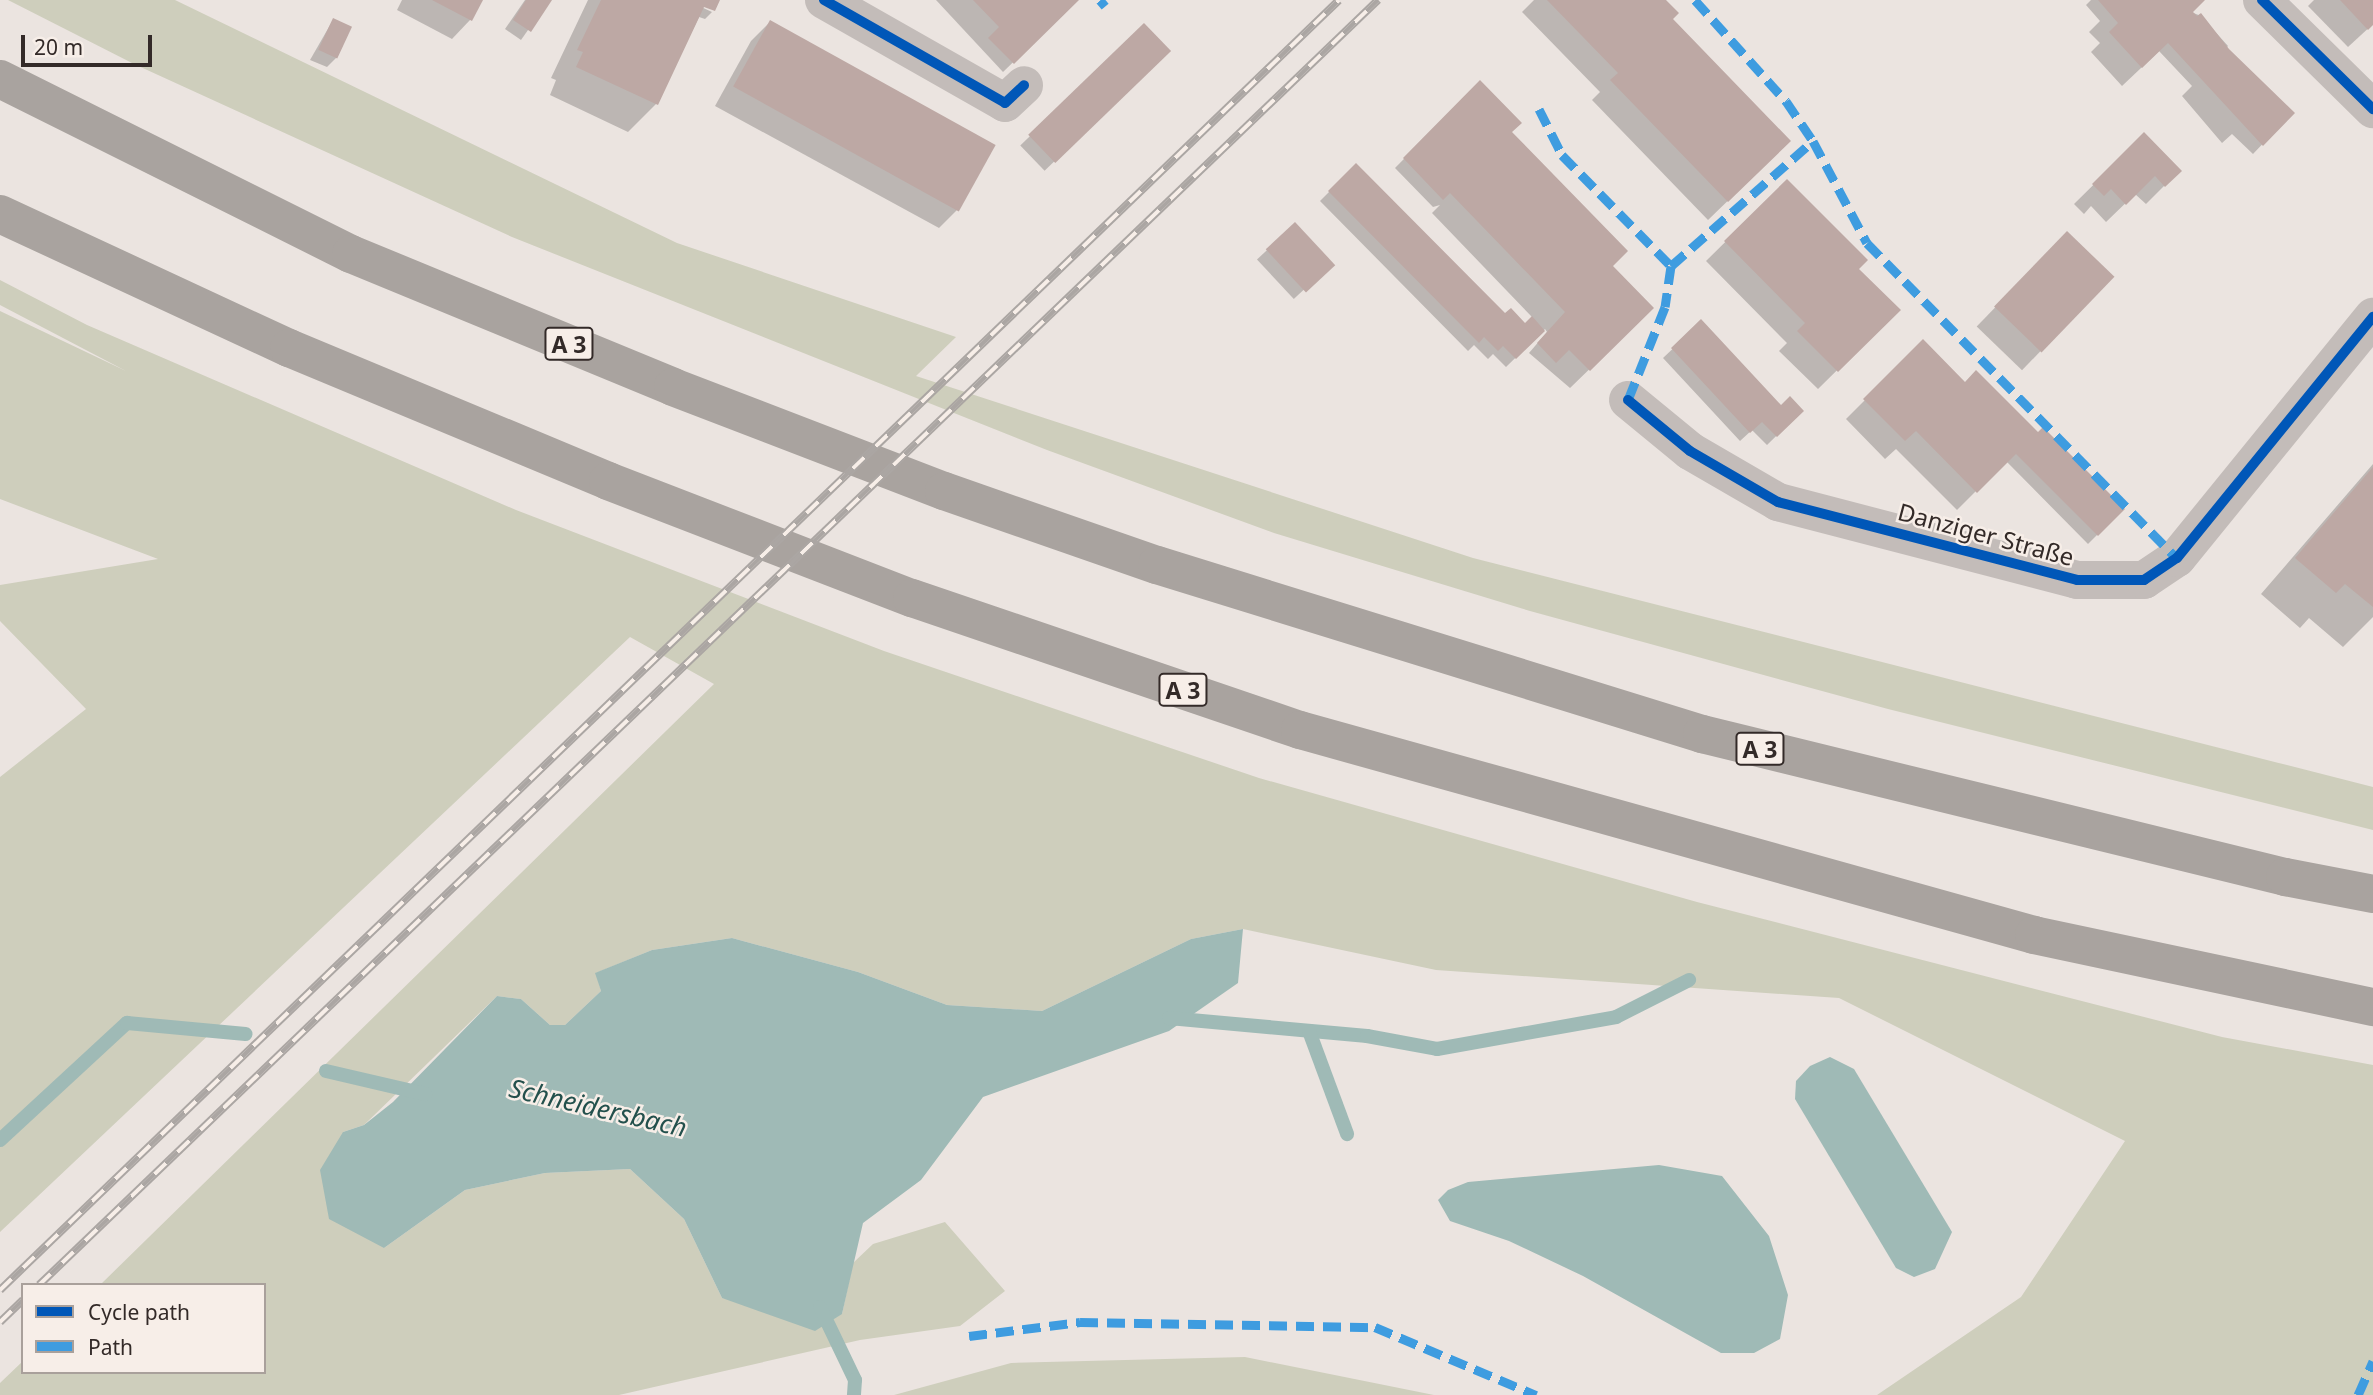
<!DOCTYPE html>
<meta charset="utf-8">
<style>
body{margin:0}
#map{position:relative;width:2373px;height:1395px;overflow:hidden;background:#ebe4e0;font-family:"Noto Sans",sans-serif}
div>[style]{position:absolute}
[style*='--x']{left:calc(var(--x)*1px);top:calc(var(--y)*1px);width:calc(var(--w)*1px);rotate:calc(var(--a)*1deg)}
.green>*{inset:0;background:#cecebc}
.water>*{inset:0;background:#9fbab6}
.shadow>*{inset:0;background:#0003;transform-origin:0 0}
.stream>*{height:14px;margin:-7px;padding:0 7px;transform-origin:7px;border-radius:7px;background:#9fbab6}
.building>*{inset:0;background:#bda8a4;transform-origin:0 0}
.street>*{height:38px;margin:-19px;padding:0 19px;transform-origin:19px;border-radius:19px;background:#c3bcb9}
.highway>*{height:38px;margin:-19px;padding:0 19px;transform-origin:19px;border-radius:19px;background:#a9a39f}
.rail>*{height:8px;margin-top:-4px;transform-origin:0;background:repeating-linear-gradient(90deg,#f7eee8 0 16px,#aba6a3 0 32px);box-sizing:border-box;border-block:2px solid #aba6a3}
.quiet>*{height:9px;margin-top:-4.5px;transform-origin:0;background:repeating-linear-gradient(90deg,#3e9ce0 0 18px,transparent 0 27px)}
.cycleway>*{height:10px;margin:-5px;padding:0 5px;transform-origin:5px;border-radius:5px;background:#0057b8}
span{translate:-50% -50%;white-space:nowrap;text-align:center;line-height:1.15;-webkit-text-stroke:5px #f7eee8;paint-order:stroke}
.shield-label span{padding:2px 5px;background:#f7eee8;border:2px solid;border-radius:5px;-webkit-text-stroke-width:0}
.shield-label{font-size:23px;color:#332a28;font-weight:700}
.street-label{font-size:24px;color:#332a28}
.water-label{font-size:26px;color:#23504c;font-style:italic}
.legend{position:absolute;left:21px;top:1283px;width:245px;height:91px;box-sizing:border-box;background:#f7eee8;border:2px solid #a9a09b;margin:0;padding:9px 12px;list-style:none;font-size:21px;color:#332a28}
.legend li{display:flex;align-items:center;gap:14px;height:35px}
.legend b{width:35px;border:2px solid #a9a09b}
.scale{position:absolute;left:21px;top:35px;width:131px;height:32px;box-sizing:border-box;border:4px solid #332a28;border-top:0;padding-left:9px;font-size:21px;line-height:24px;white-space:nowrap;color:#332a28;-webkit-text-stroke:5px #f7eee8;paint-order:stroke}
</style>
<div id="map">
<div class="green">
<i style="clip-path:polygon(8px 0,175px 0,677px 243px,956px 337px,916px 376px,1473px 558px,2373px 787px,2373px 830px,1888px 709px,1530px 611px,1274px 533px,1047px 450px,512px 237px,134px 64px)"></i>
<i style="clip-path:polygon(0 280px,87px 325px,516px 510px,884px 651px,1259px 778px,1697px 902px,2222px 1037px,2373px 1065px,2373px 1395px,1877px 1395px,2021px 1297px,2125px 1141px,1839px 998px,1436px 970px,1243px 929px,1191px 939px,1042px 1011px,947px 1005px,858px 972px,732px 938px,652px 950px,596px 973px,601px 991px,565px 1025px,550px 1025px,521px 999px,497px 996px,364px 1125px,343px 1132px,384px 1248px,465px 1190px,545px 1173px,630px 1169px,684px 1219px,722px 1298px,842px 1314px,853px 1263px,873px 1244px,945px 1222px,1005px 1291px,960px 1326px,860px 1340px,619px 1395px,0 1395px,0 1383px,23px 1361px,23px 1372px,264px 1372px,264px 1285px,100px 1285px,714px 684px,630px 637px,0 1232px,0 777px,86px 709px,0 621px,0 585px,158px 559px,0 499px,0 311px,126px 371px,0 305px)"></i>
<i style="clip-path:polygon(1245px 1357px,1434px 1395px,894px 1395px,1011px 1363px)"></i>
</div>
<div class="water">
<i style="clip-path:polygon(1243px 929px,1238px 983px,1169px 1031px,983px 1097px,921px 1180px,863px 1223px,842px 1314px,815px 1331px,722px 1298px,684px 1219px,630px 1169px,545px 1173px,465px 1190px,384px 1248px,329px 1219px,320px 1170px,343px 1132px,364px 1125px,393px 1102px,497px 996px,521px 999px,550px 1025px,565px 1025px,601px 991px,595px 973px,652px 950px,732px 938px,858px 972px,947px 1005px,1042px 1011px,1191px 939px)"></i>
<i style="clip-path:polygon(1830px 1057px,1854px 1069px,1952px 1232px,1935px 1269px,1914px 1277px,1896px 1268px,1795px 1099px,1796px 1081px,1810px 1066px)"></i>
<i style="clip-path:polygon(1659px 1165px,1722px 1176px,1769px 1236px,1788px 1295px,1780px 1339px,1754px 1353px,1721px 1353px,1583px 1276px,1509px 1241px,1450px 1221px,1438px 1200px,1448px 1190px,1468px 1182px)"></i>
</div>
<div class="shadow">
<i style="clip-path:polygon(402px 0,481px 0,470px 20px,452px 39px,397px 10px)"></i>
<i style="clip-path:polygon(525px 0,549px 0,521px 40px,505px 29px)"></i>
<i style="clip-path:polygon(588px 0,686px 0,712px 12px,705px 19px,699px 17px,656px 104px,628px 132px,550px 95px,556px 80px,551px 78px)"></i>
<i style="clip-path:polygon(936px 0,1077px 0,1003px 72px)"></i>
<i style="clip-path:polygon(1534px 0,1664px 0,1671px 19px,1770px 160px,1708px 220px,1592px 100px,1600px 92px,1522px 12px)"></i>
<i style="clip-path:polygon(2091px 0,2203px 0,2191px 12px,2201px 16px,2228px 46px,2218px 57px,2292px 113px,2253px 154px,2232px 134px,2222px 143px,2182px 96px,2192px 86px,2159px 51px,2122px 86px,2091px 52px,2100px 43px,2089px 32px,2100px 21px,2086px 5px)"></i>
<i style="clip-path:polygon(2314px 0,2373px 0,2373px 24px,2348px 47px,2308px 6px)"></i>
<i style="clip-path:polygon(333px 20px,336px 58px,327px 67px,310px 60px)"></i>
<i style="clip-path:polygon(770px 22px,958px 209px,939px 228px,715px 106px,751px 41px)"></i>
<i style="left:1144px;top:26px;width:35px;height:172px;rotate:46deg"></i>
<i style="clip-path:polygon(1480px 82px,1510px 132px,1611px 266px,1633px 327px,1570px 388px,1529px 353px,1547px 332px,1545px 329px,1506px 367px,1493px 354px,1488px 359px,1474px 345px,1468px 351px,1320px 201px,1356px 165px,1505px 316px,1525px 325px,1532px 317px,1432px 213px,1440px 205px,1433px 207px,1395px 168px)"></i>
<i style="clip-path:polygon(2144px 135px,2179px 171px,2146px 204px,2135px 194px,2106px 222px,2091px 206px,2084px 214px,2074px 204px)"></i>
<i style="clip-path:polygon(1787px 181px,1857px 269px,1898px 310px,1818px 389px,1779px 351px,1787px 343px,1706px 261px)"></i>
<i style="left:1295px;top:224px;width:54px;height:52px;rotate:47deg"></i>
<i style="left:2067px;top:233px;width:63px;height:130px;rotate:44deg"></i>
<i style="clip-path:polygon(1701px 322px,1781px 407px,1802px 411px,1767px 445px,1752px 430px,1740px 441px,1663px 358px)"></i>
<i style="clip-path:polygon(1923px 342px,1965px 384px,2123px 509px,2088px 544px,2006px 461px,1957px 510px,1896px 449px,1885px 459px,1846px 419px)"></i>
<i style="clip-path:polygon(2373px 464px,2373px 617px,2343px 647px,2309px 618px,2300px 628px,2261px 594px)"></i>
</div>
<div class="stream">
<i style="--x:1169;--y:1018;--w:199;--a:5.2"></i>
<i style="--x:1367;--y:1036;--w:71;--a:10.5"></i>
<i style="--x:1437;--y:1049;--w:182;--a:-10.1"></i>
<i style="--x:1616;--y:1017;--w:82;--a:-26.9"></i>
<i style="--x:1309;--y:1031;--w:110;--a:69.7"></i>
<i style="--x:326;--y:1071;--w:102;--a:13.1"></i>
<i style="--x:0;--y:1140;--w:173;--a:-42.7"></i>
<i style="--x:127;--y:1023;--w:119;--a:5.3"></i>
<i style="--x:820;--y:1307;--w:81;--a:64.4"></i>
<i style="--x:855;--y:1380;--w:15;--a:94"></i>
</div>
<div class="building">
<i style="clip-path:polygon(432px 0,483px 0,472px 21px)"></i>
<i style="clip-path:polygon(526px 0,552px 0,531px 32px,513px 20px)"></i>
<i style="clip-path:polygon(601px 0,720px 0,715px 11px,704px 7px,658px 105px,576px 67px,583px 52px,577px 50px)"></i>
<i style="clip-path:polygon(973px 0,1079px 0,1014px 64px,988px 38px,999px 27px)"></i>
<i style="clip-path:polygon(1547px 0,1666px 0,1679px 13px,1673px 19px,1791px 141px,1728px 202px,1610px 80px,1618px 73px)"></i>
<i style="clip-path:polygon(2098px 0,2205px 0,2193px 12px,2197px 16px,2201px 13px,2229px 49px,2295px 113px,2263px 146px,2168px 43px,2142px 68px,2109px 32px,2118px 23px)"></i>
<i style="clip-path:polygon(2340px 0,2373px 0,2373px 25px,2368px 30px)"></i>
<i style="left:333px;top:18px;width:21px;height:35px;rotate:25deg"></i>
<i style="left:770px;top:20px;width:258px;height:76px;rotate:29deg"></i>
<i style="left:1144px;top:23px;width:39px;height:161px;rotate:46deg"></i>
<i style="clip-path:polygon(1480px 80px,1522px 123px,1512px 132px,1628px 251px,1613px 266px,1654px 308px,1590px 371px,1569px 350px,1556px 363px,1537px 343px,1565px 312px,1450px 193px,1443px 200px,1403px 158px)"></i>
<i style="clip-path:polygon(2144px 132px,2182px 171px,2165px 187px,2155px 176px,2126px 205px,2111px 189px,2104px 196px,2092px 184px)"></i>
<i style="clip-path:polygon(1356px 163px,1505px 313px,1511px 308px,1525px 323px,1532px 316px,1545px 331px,1516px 359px,1503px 346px,1498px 351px,1484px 337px,1479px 343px,1328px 191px)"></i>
<i style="clip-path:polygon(1787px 179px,1868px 260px,1859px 269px,1901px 310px,1838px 372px,1797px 331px,1805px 323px,1724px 241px)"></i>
<i style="left:1295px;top:222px;width:59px;height:40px;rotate:47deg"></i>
<i style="left:2067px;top:231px;width:66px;height:105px;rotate:44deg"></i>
<i style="clip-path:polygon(1701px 319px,1781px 405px,1790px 396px,1804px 411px,1777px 437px,1762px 422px,1750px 433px,1671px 348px)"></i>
<i style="clip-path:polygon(1923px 339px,1965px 382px,1976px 370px,2038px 432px,2043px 427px,2125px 509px,2098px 536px,2016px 454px,1977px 493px,1916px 431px,1905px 441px,1863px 399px)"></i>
<i style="clip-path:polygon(2373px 467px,2373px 607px,2345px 584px,2336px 593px,2295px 558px)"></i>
</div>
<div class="street">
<i style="--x:824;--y:0;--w:208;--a:29.6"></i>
<i style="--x:1005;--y:103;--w:26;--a:-43"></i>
<i style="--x:2262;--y:0;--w:156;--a:44.5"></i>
<i style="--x:1628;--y:400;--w:80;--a:39.4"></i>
<i style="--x:1690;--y:451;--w:102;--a:30.1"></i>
<i style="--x:1778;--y:502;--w:309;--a:14.6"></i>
<i style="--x:2077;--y:580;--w:67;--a:0"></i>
<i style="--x:2144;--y:580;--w:40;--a:-34"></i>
<i style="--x:2177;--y:558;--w:311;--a:-50.9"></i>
</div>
<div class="highway">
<i style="--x:0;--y:79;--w:392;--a:26.5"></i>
<i style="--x:351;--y:254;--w:348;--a:22.4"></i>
<i style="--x:673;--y:387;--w:290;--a:21"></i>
<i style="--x:944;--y:491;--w:225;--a:19.2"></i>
<i style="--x:1157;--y:565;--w:571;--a:17.23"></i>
<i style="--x:1702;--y:734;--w:600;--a:13.78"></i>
<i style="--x:2285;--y:877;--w:90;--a:10.9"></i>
<i style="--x:0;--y:214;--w:319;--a:24.9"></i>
<i style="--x:289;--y:348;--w:346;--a:22.6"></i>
<i style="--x:608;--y:481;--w:326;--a:21.1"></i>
<i style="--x:912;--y:598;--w:410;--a:18.8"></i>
<i style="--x:1300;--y:730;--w:762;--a:15.6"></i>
<i style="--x:2034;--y:935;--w:347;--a:12"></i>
</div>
<div class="rail">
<i style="--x:39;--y:1285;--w:1856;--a:-43.82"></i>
<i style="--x:0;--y:1290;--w:1859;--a:-43.93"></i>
<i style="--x:0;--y:1322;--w:32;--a:-44"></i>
</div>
<div class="quiet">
<i style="--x:1100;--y:0;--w:8;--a:50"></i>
<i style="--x:1695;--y:0;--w:136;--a:48"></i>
<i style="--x:1786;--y:101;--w:48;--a:56"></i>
<i style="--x:1813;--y:141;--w:115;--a:62.1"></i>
<i style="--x:1867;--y:243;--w:442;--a:45.5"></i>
<i style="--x:1539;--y:109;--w:51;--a:63.4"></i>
<i style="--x:1562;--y:155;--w:156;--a:45.5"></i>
<i style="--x:1671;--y:266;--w:41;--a:98.3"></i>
<i style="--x:1665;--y:307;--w:100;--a:111.7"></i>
<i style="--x:1671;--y:266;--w:189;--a:-41.4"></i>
<i style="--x:969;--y:1336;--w:112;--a:-7.2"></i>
<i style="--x:1080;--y:1322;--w:295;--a:1"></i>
<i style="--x:1375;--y:1327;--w:175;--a:22.9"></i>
<i style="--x:2358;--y:1395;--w:37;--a:-66"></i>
</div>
<div class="cycleway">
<i style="--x:824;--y:0;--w:208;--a:29.6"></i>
<i style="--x:1005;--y:103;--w:26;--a:-43"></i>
<i style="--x:2262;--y:0;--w:156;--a:44.5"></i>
<i style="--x:1628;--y:400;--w:80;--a:39.4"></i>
<i style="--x:1690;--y:451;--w:102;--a:30.1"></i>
<i style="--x:1778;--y:502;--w:309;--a:14.6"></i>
<i style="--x:2077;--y:580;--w:67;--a:0"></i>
<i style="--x:2144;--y:580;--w:40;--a:-34"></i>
<i style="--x:2177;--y:558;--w:311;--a:-50.9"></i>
</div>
<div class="shield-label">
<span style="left:569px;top:344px">A 3</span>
<span style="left:1183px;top:690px">A 3</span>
<span style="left:1760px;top:749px">A 3</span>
</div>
<div class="street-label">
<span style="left:1986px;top:534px;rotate:15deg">Danziger Straße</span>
</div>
<div class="water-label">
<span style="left:598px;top:1108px;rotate:13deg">Schneidersbach</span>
</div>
<ul class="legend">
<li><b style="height:9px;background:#0057b8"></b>Cycle path</li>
<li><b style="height:9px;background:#3e9ce0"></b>Path</li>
</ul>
<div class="scale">20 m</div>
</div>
